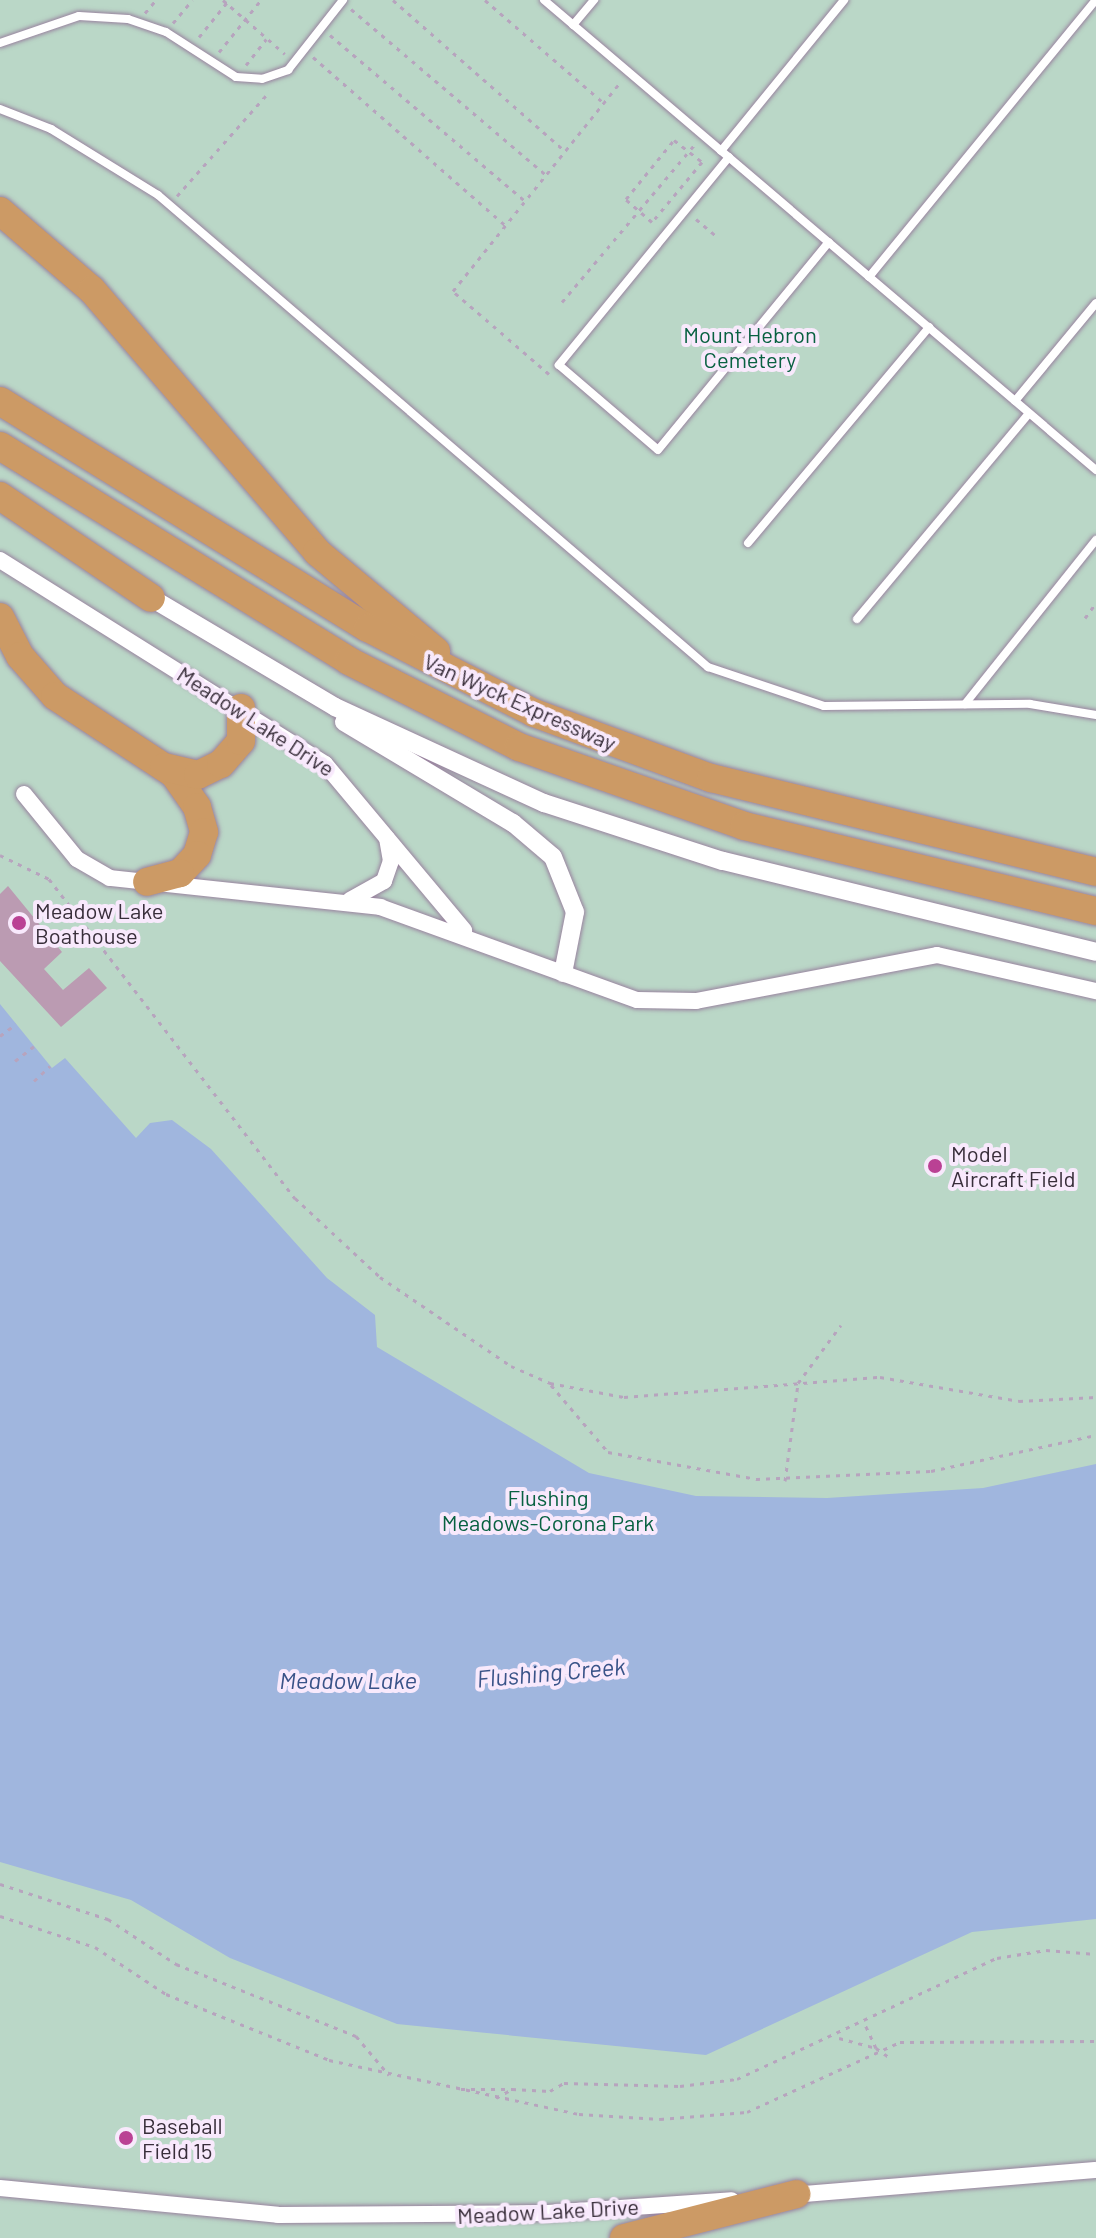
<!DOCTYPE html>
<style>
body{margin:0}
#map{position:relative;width:1096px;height:2238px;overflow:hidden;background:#f0d8f8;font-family:Barlow,sans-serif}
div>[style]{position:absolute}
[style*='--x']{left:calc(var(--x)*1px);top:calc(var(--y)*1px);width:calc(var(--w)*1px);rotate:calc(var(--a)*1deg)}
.green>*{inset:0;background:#bad7c7;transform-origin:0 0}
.water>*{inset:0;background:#a0b6de}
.building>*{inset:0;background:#bb9bb2}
.path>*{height:3px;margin-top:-1.5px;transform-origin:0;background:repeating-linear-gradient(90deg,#b7a4be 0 4px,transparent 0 10px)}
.roads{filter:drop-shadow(0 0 2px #99839f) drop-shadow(0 0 2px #99839f)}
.service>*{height:8px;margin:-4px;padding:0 4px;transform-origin:4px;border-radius:4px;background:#fff}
.minor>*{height:16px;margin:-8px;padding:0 8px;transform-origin:8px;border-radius:8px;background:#fff}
.tertiary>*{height:18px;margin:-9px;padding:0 9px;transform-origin:9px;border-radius:9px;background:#fff}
.motorway>*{height:28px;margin:-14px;padding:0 14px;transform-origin:14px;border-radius:14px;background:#cc9a65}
.dots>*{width:22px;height:22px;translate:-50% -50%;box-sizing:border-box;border:4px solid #f8e9fc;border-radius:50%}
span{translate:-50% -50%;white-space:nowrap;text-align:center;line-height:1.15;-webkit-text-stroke:8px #f8e9fc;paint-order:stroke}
.park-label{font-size:22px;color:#086141}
.street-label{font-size:22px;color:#382e3a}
.poi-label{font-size:22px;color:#382e3a}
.left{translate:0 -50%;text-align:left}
.water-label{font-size:24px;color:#395388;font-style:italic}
</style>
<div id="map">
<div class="green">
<i style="left:0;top:0;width:1096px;height:2238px"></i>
</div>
<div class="water">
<i style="clip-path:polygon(0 1004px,52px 1068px,65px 1058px,136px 1138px,150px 1123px,172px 1120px,211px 1149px,327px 1278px,375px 1315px,377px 1347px,589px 1473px,696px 1496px,827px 1498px,983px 1488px,1096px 1464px,1096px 1919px,972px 1932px,706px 2055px,397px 2024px,230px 1958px,131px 1900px,0 1862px)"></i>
</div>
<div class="building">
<i style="clip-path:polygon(8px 886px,62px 952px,44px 969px,63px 990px,89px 968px,107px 988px,61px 1027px,0 961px,0 894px)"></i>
</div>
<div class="path">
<i style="--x:223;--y:0;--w:82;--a:41.1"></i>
<i style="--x:393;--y:0;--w:229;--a:41.3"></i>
<i style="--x:485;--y:0;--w:157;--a:40.9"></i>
<i style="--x:351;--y:9;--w:256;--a:40.4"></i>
<i style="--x:145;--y:13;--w:17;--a:-50"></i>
<i style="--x:173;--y:23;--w:30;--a:-50"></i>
<i style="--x:330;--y:35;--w:256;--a:40.4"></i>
<i style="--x:199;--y:37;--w:48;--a:-51"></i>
<i style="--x:219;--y:52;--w:67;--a:-51.1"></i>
<i style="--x:313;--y:57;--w:255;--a:41.2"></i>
<i style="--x:246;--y:65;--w:33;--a:-52"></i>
<i style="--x:674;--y:140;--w:36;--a:38"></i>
<i style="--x:702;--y:162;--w:78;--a:129.8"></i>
<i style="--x:652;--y:222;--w:35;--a:-139"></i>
<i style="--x:626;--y:199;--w:76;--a:-50.9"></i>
<i style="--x:177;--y:196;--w:140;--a:-48.5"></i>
<i style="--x:696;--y:219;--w:25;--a:40"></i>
<i style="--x:562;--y:302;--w:205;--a:-49.9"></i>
<i style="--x:549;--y:374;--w:127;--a:-139.2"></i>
<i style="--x:453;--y:291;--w:269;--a:-51.3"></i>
<i style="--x:1085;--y:618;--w:19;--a:-54"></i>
<i style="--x:0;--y:855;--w:55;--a:26.1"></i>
<i style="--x:49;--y:879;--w:403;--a:52.4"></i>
<i style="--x:295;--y:1198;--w:116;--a:42.9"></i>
<i style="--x:380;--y:1277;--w:158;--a:34.2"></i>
<i style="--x:511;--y:1366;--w:43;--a:23.6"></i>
<i style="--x:550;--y:1383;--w:75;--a:10.7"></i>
<i style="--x:624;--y:1397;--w:257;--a:-4.5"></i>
<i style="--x:880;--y:1377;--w:141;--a:9.8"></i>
<i style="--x:1019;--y:1401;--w:77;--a:-3"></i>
<i style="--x:0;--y:1036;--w:20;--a:-37"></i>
<i style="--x:15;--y:1061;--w:24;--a:-38"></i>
<i style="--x:34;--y:1081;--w:22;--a:-43"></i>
<i style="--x:551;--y:1385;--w:88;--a:49.6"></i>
<i style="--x:608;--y:1452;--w:150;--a:10.3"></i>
<i style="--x:756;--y:1479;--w:175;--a:-2.6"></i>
<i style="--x:931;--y:1471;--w:169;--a:-12.3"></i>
<i style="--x:785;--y:1481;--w:99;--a:-82.4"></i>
<i style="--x:798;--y:1383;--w:72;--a:-53.4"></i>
<i style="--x:0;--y:1884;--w:114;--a:18"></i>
<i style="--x:108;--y:1919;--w:82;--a:33.5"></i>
<i style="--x:176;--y:1964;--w:194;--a:21.8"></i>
<i style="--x:356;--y:2036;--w:51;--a:49.8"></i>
<i style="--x:0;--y:1916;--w:100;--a:18.1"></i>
<i style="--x:95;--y:1947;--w:85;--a:33.5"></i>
<i style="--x:166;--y:1994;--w:176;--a:22"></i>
<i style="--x:329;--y:2060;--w:256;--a:12.2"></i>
<i style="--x:579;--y:2114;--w:81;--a:3.5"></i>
<i style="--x:660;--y:2119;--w:87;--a:-4.6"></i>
<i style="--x:747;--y:2112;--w:168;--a:-24.6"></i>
<i style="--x:900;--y:2042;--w:196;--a:-0.3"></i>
<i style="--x:839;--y:2038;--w:38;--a:15"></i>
<i style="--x:876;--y:2048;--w:26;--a:-115"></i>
<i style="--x:876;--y:2048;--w:16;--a:35"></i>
<i style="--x:461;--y:2089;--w:51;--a:0"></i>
<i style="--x:496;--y:2098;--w:18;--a:-29"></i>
<i style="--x:512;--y:2089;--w:38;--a:3"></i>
<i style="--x:550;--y:2091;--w:16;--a:-30"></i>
<i style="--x:564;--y:2083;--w:116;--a:1.5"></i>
<i style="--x:680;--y:2086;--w:57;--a:-7"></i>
<i style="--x:737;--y:2079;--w:287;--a:-25"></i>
<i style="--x:997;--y:1958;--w:50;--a:-9.3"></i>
<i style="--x:1046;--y:1950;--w:50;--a:4.6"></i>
</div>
<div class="roads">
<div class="service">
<i style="--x:544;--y:0;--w:725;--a:40.41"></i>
<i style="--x:573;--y:25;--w:33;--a:-50"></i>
<i style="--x:0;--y:43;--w:83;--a:-18.9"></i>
<i style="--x:79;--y:16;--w:49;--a:3.5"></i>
<i style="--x:128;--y:19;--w:40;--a:18.9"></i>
<i style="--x:166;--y:32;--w:83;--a:32.7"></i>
<i style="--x:236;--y:77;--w:26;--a:4"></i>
<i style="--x:262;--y:79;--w:28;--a:-19"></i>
<i style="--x:288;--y:70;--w:89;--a:-51.8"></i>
<i style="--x:0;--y:109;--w:55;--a:21.4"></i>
<i style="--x:51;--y:129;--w:126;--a:31.7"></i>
<i style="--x:158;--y:195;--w:725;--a:40.64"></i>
<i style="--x:708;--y:667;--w:122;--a:18.6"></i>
<i style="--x:824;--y:706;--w:206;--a:-0.6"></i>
<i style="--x:1030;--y:704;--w:67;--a:9.5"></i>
<i style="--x:721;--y:151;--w:195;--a:-50.8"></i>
<i style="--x:729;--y:157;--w:269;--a:129.3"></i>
<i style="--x:559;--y:365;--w:130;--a:40.6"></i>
<i style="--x:658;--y:450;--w:269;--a:-50.6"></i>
<i style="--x:869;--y:277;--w:358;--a:-50.7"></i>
<i style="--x:1015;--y:401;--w:127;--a:-50.4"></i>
<i style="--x:748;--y:543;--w:282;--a:-50"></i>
<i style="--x:857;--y:619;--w:268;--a:-50.1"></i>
<i style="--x:965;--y:704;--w:210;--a:-51.4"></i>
</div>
<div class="minor">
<i style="--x:0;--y:560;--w:384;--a:32.1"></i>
<i style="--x:325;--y:764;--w:217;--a:50.1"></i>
<i style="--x:24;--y:794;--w:84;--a:50.8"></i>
<i style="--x:77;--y:859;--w:38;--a:30"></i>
<i style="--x:110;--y:878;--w:272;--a:6.1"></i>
<i style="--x:380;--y:907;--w:273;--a:19.9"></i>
<i style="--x:637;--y:1000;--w:59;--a:1"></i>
<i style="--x:696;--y:1001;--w:245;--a:-10.8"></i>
<i style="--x:937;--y:955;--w:163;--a:12.8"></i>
<i style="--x:350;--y:900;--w:39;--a:-29"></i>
<i style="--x:384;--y:881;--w:21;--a:-71"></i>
<i style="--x:391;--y:861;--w:23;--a:-100"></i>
<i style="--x:0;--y:2188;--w:279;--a:5.5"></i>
<i style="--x:278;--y:2215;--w:270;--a:-0.4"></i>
<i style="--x:548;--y:2213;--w:184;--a:-4"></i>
<i style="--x:791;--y:2195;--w:306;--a:-4.7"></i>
</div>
<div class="tertiary">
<i style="--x:143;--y:593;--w:223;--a:30.7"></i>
<i style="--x:335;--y:707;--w:230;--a:24.7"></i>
<i style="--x:544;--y:803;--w:188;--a:18"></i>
<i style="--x:723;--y:861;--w:384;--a:13.7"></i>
<i style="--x:344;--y:722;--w:197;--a:30.9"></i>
<i style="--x:513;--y:823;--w:52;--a:40.4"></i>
<i style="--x:553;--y:857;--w:59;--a:68.2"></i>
<i style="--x:575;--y:912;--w:62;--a:101.1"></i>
</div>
<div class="motorway">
<i style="--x:0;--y:211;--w:121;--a:40.7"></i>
<i style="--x:92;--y:290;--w:345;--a:49.3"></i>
<i style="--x:317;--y:552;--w:155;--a:39.8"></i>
<i style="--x:0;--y:401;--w:432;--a:31.7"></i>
<i style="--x:368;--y:628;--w:186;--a:27.1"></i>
<i style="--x:534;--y:713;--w:189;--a:20.2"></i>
<i style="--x:711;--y:778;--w:396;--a:13.7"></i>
<i style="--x:0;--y:446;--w:410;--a:31.6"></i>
<i style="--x:349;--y:661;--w:191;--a:26.8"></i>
<i style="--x:519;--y:747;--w:238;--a:19.3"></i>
<i style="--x:744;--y:826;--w:362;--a:13.6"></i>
<i style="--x:0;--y:496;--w:182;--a:34"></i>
<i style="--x:0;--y:617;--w:44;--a:62.9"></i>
<i style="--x:20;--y:656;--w:53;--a:48.8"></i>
<i style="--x:55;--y:696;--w:142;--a:33.2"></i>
<i style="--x:174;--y:774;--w:40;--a:55.1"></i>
<i style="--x:197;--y:807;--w:26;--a:74"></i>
<i style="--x:204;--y:832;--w:24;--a:107"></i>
<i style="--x:197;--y:855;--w:25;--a:133"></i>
<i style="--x:180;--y:873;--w:34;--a:165"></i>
<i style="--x:164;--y:767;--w:35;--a:13"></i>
<i style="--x:198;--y:775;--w:25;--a:-26"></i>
<i style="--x:221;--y:764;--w:30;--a:-49"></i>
<i style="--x:241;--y:741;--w:33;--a:-90"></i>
<i style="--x:624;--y:2238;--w:178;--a:-14.3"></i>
</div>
</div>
<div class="dots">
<i style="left:19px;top:923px;background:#ba4194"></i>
<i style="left:935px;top:1166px;background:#ba4194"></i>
<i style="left:126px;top:2138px;background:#ba4194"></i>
</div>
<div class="park-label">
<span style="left:750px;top:347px">Mount Hebron<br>Cemetery</span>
<span style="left:548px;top:1510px">Flushing<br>Meadows-Corona Park</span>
</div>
<div class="street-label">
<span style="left:520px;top:702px;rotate:24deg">Van Wyck Expressway</span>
<span style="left:256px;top:721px;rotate:33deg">Meadow Lake Drive</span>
<span style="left:548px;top:2211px;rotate:-3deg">Meadow Lake Drive</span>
</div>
<div class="poi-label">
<span class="left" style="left:35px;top:923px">Meadow Lake<br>Boathouse</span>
<span class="left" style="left:951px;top:1166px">Model<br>Aircraft Field</span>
<span class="left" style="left:142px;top:2138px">Baseball<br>Field 15</span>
</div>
<div class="water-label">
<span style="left:551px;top:1672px;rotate:-5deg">Flushing Creek</span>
<span style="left:348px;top:1680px">Meadow Lake</span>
</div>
</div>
